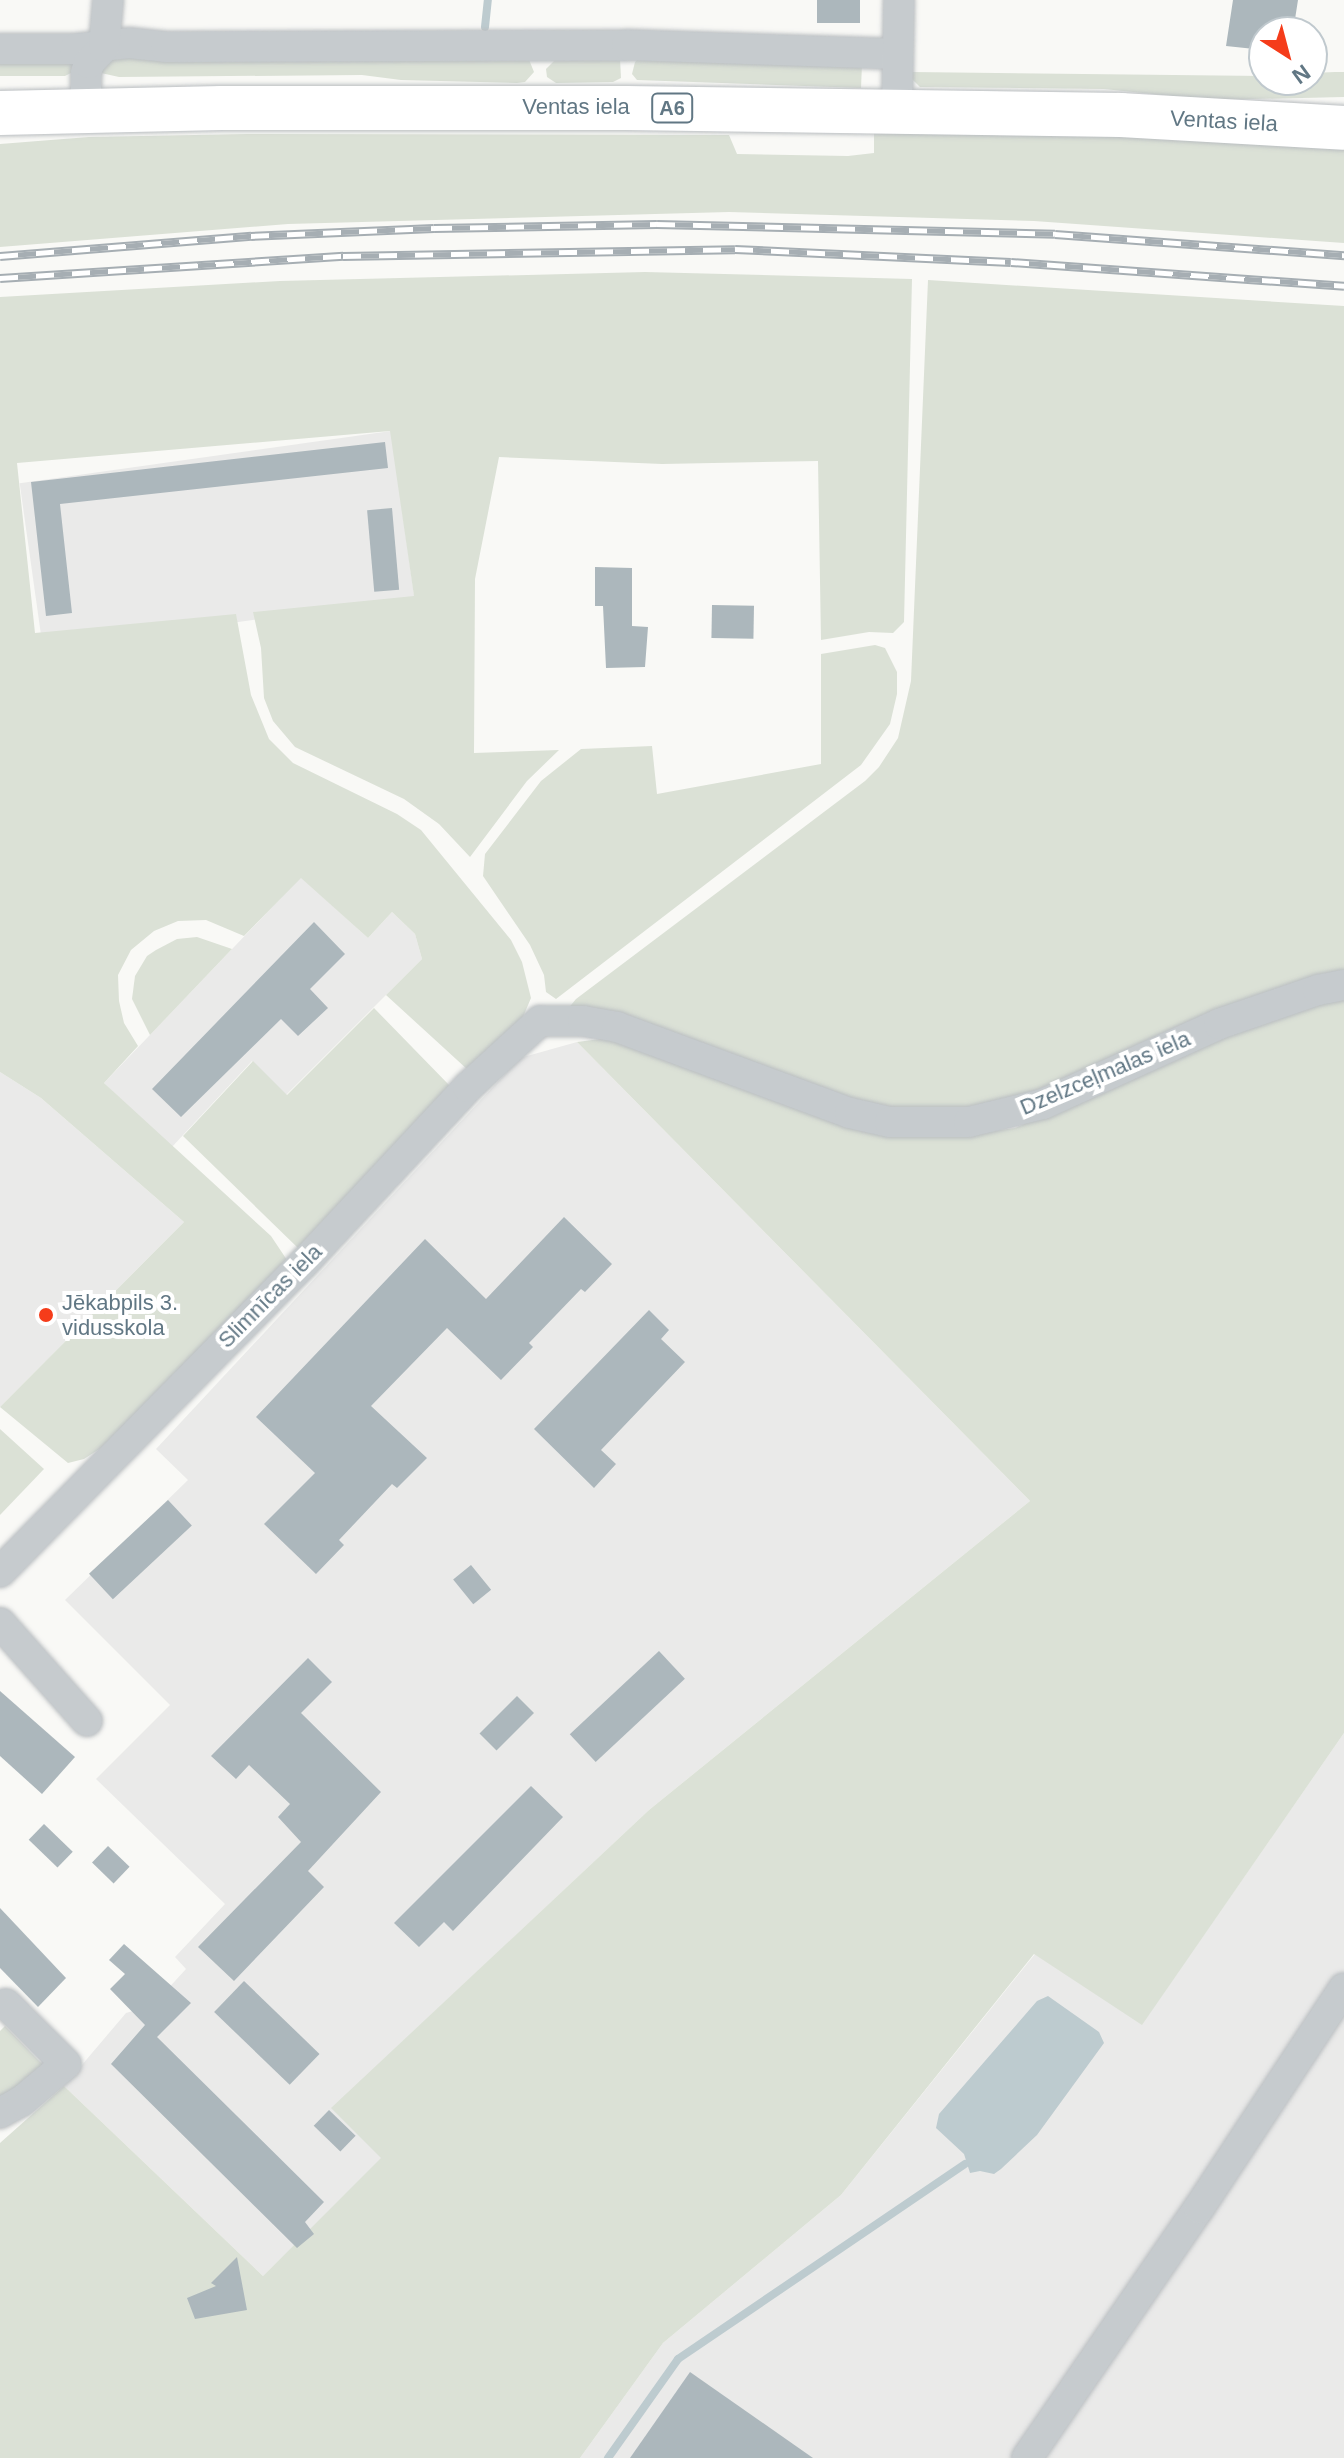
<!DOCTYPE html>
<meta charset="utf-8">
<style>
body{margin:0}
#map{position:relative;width:1344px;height:2458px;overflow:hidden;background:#f9f9f6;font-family:Helvetica,sans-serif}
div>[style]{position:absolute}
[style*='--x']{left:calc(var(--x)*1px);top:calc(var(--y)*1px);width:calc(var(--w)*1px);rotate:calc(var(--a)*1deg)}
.built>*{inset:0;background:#eaeae9;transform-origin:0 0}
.green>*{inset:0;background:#dbe1d6}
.water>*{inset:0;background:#bdcbcf}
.stream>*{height:8px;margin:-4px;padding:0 4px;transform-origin:4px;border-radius:4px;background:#bdcbcf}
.building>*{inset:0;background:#acb7bc;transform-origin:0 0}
.roads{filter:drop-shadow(0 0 2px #babec1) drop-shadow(0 0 2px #babec1)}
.minor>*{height:30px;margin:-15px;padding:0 15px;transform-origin:15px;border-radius:15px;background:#c6cbce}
.trunk>*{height:44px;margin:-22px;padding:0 22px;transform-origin:22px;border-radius:22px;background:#fff}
.rail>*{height:9px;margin-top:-4.5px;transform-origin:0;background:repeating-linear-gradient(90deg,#fff 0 18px,#a6aeb3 0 36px);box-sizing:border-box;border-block:2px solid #a6aeb3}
.dots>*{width:22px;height:22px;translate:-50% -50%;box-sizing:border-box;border:4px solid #fff;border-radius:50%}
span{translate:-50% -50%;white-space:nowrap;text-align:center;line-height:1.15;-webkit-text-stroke:8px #fff;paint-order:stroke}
.shield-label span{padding:2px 6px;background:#fff;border:2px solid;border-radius:6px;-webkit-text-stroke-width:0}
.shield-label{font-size:20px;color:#617784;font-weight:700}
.street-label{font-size:22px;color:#617784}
.poi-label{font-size:22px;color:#617784}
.left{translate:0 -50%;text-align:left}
.north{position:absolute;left:1248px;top:16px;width:80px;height:80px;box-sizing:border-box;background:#fff;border:2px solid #c0c9ce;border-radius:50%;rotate:144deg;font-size:22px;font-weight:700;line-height:32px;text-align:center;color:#617784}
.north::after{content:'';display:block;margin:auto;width:28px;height:36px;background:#f53c1a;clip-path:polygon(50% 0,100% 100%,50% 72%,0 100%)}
</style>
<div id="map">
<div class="built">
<i style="left:391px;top:431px;width:168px;height:375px;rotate:82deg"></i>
<i style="clip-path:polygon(301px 877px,368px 938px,392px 912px,415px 934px,422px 959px,286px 1095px,252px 1061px,171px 1148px,104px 1083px)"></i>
<i style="clip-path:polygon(577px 1042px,1030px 1501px,649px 1810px,332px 2108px,382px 2158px,263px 2276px,64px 2086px,126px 2013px,153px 2005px,186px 1969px,175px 1957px,225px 1904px,96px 1779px,170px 1705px,65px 1600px,188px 1480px,156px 1449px,520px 1058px)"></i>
<i style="clip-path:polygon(0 1072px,41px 1098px,184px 1222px,0 1407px)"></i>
<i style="clip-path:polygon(1344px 1733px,1344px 2458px,580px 2458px,663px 2343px,841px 2195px,1035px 1954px,1142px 2024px)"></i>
</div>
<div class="green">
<i style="clip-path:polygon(104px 57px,528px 57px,534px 72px,525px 82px,517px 83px,401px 80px,362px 75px,119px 77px,101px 73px)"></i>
<i style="clip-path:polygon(641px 57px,862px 64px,861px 88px,637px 80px,632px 74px,635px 62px)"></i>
<i style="clip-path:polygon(557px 58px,620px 58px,621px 78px,613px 82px,556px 83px,547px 77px,546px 69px)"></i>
<i style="clip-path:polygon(73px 59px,73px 72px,65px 76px,0 76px,0 60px)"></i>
<i style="clip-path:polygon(912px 72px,1264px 76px,1264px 80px,1312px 80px,1312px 73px,1335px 72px,1344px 72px,1344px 97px,1210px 100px,1104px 89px,920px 87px,910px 77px)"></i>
<i style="clip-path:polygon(874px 130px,1344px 143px,1344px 243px,1034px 221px,729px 212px,288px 224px,0 247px,0 144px,89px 137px,248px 134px,729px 135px,737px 154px,848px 156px,874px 153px)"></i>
<i style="clip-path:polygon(645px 272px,912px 279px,904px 622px,893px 633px,869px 632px,821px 640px,818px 461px,662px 464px,499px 457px,475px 579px,474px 753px,559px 750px,527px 781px,470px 857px,439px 824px,404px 799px,295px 747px,273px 721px,264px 698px,261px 648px,253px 612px,414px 596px,390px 431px,17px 463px,35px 633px,236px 614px,251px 695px,269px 739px,293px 763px,397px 814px,421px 830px,511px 940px,522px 962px,531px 998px,520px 1024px,468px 1070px,386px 995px,422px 959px,415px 934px,392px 912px,368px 938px,301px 878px,244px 936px,206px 920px,178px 921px,154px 931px,131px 950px,118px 975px,119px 1001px,124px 1023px,138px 1046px,104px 1083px,271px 1236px,287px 1260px,104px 1446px,84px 1459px,68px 1463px,0 1407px,184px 1222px,41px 1098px,0 1072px,0 297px,280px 281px)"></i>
<i style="clip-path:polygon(928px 280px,1344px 306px,1344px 975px,1048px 1092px,913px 1118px,567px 1010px,576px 999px,865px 781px,879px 767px,898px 738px,911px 681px)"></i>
<i style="clip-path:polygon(875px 645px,885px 648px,897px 672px,897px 694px,890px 724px,861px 765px,556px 999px,546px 992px,544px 975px,530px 945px,483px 876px,485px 854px,541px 781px,581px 749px,652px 746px,657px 794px,821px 764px,821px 654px)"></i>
<i style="clip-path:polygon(197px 937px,232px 949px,150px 1035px,132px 999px,135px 976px,147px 956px,156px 950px,177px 939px)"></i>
<i style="clip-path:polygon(1344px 995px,1344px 1733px,1142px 2025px,1034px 1954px,841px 2195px,663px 2343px,580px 2458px,0 2458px,0 2143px,64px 2086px,263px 2276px,381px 2158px,331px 2108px,649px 1810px,1030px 1501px,577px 1042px,616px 1037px,881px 1131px,952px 1137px,1015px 1128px,1085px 1098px,1180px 1049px)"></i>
<i style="clip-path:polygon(374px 1008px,451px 1087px,298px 1248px,183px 1136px,253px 1061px,287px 1095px)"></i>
<i style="clip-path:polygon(0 1429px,44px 1469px,0 1515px)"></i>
<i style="clip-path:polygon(5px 2026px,45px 2067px,0 2103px,0 2031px)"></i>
</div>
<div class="water">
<i style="clip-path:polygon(1048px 1996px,1099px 2032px,1104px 2043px,1037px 2135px,1001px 2169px,994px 2174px,980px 2171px,970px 2173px,964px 2154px,936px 2128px,939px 2114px,1037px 2001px)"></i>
</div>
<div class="stream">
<i style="--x:485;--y:27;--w:27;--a:-84"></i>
<i style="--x:608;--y:2458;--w:121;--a:-54.7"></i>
<i style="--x:678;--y:2359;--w:347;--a:-34.2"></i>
</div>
<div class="building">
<i style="left:817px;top:0;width:43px;height:23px"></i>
<i style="clip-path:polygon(1233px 0,1298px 0,1293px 32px,1264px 32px,1264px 50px,1226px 46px)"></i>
<i style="clip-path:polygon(385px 442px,388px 468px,60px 504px,72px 613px,46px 616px,31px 482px)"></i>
<i style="left:392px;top:508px;width:82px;height:25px;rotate:85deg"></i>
<i style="clip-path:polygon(595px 567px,632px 568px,632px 626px,648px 627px,645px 667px,606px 668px,603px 606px,595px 606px)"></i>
<i style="left:712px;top:605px;width:42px;height:33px;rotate:1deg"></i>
<i style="clip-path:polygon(314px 922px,345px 954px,310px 989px,328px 1008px,298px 1036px,281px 1019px,181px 1117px,152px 1089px)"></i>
<i style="clip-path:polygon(564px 1217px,612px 1264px,585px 1292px,581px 1289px,529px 1343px,533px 1347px,501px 1380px,447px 1328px,371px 1406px,427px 1458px,397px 1488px,392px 1484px,339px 1540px,344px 1545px,316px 1574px,264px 1524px,315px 1473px,256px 1417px,425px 1239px,486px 1299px)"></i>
<i style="clip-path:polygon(649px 1310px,669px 1330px,661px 1339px,685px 1362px,601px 1450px,616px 1464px,594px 1488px,534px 1429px)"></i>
<i style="left:168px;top:1500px;width:35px;height:108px;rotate:47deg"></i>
<i style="left:471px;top:1565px;width:32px;height:23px;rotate:51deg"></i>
<i style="left:659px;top:1651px;width:38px;height:122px;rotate:47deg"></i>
<i style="clip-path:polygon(308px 1658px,332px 1682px,301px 1713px,381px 1792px,308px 1871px,324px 1887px,234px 1981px,198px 1947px,301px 1842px,278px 1817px,290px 1804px,249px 1765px,236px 1779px,211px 1756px)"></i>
<i style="clip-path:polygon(0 1691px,75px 1757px,42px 1794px,0 1756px)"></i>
<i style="left:517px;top:1696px;width:24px;height:53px;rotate:45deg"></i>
<i style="clip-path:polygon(531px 1786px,563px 1817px,453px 1931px,444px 1922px,419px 1947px,394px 1923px)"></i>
<i style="left:44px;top:1824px;width:40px;height:22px;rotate:44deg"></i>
<i style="left:108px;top:1846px;width:30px;height:23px;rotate:44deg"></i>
<i style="clip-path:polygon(0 1908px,66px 1978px,38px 2007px,0 1968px)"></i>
<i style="clip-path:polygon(124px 1944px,191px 2003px,157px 2037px,324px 2202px,305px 2222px,314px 2234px,297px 2248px,111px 2064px,145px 2025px,110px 1989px,125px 1974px,109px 1960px)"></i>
<i style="left:244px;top:1981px;width:105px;height:43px;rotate:44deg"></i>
<i style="left:329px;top:2110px;width:37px;height:22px;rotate:44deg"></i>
<i style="clip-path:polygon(237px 2257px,247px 2310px,195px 2319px,187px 2298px,216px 2286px,211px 2283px)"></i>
<i style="clip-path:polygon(690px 2372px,813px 2458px,630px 2458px)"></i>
</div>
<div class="roads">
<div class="minor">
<i style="--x:0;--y:49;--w:75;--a:0"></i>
<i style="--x:75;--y:49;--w:54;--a:-6.3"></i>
<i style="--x:129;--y:43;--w:37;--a:6"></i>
<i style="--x:166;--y:47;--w:461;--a:-0.2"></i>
<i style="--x:627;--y:45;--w:271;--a:1.9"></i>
<i style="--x:86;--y:109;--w:36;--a:-90"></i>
<i style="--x:86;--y:73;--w:10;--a:-73"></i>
<i style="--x:89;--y:63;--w:22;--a:-47"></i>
<i style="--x:104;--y:47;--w:47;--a:-85.1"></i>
<i style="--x:897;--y:111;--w:111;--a:-89"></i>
<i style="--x:0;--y:1572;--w:432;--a:-45.5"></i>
<i style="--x:303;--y:1264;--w:242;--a:-47"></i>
<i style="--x:468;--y:1087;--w:98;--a:-42.5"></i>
<i style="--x:540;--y:1021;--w:43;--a:0"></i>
<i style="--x:583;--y:1021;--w:35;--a:10"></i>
<i style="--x:617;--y:1027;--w:248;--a:20.3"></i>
<i style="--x:850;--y:1113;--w:41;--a:12.7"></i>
<i style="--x:890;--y:1122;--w:79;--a:0"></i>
<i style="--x:969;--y:1122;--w:76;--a:-13.7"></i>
<i style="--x:1043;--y:1104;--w:193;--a:-24.4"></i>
<i style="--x:1219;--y:1024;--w:105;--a:-19"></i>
<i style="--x:1318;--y:990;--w:26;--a:-11"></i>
<i style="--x:0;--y:1623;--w:131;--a:48.4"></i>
<i style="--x:0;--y:2113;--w:25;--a:-29"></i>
<i style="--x:22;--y:2101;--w:57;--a:-40.1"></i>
<i style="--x:66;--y:2064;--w:85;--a:-135"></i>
<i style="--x:1027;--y:2458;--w:303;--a:-55.5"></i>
<i style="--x:1199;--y:2208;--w:263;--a:-56.6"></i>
</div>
<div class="trunk">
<i style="--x:0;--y:113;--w:221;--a:-1.3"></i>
<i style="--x:221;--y:108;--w:405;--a:0"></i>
<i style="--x:626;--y:108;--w:495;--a:0.8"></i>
<i style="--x:1121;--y:115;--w:223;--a:3.3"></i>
</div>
</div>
<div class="rail">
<i style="--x:0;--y:256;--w:252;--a:-4.6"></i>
<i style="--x:251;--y:236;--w:183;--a:-2.5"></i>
<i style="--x:434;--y:228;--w:223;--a:-1"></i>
<i style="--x:657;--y:224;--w:398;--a:1.4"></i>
<i style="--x:1055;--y:234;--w:290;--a:4.2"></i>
<i style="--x:0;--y:278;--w:344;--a:-3.7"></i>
<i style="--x:343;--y:256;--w:392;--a:-1"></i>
<i style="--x:735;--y:249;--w:276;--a:2.7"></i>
<i style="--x:1011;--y:262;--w:334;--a:4.1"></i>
</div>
<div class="dots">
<i style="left:46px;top:1315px;background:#f53c1a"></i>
</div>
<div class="shield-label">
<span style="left:672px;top:108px">A6</span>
</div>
<div class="street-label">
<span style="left:576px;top:107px">Ventas iela</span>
<span style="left:1224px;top:121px;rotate:3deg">Ventas iela</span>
<span style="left:1105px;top:1073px;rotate:-23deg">Dzelzceļmalas iela</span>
<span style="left:270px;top:1296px;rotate:-45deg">Slimnīcas iela</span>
</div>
<div class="poi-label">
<span class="left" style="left:62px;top:1315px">Jēkabpils 3.<br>vidusskola</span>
</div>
<div class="north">N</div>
</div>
